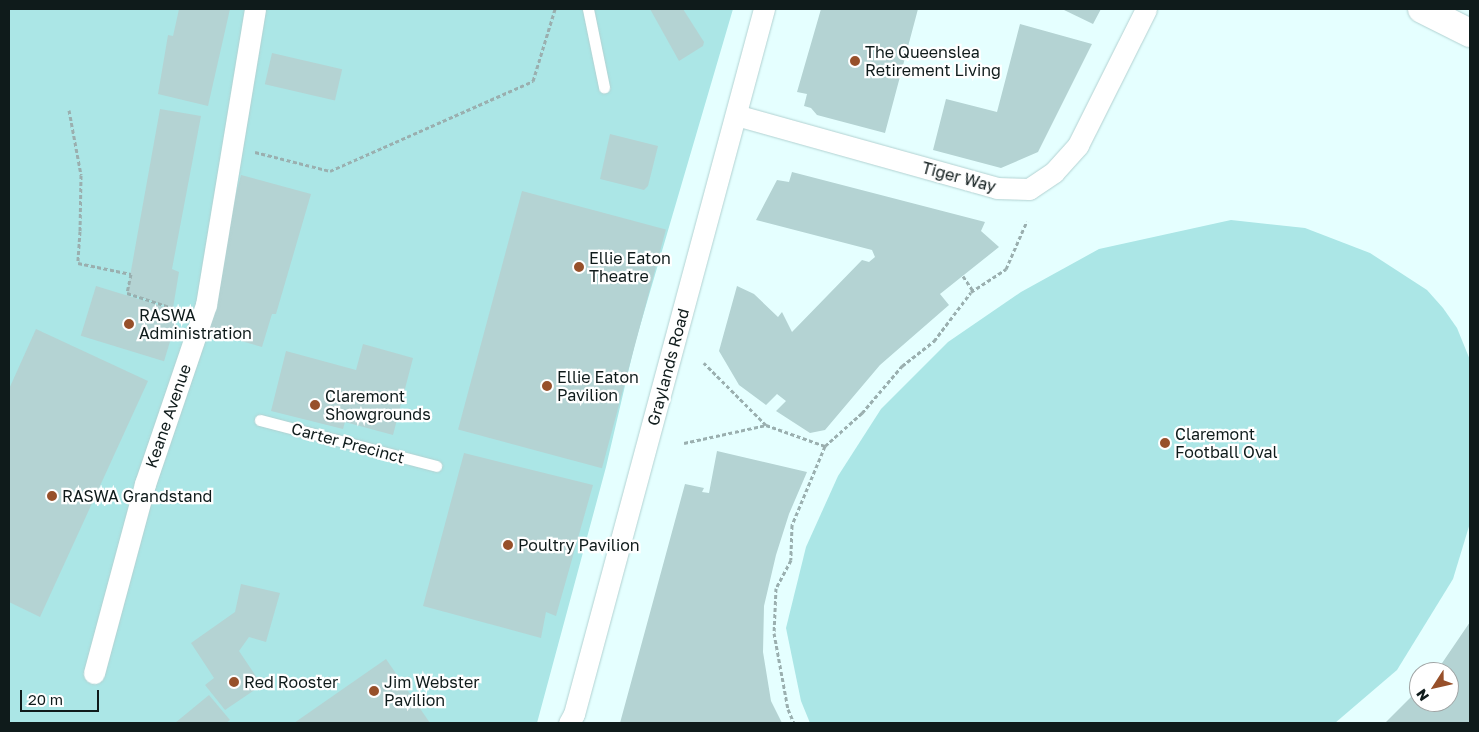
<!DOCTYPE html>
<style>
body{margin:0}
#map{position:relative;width:1479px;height:732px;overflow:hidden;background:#e5ffff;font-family:"Golos Text",sans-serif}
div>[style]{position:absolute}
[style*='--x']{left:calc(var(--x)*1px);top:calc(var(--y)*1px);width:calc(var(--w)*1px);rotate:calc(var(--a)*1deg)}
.green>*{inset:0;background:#abe6e6}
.building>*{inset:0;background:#b4d3d3;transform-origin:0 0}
.path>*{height:3px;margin-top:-1.5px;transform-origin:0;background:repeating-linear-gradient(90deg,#9aafaf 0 4px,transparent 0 6.5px)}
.roads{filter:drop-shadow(0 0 1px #b2d2d2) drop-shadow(0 0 1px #b2d2d2)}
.lane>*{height:11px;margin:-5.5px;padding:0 5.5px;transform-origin:5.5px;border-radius:5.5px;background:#fff}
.street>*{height:21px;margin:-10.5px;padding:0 10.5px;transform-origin:10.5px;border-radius:10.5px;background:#fff}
.secondary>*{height:28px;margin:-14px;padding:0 14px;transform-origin:14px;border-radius:14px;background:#fff}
.dots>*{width:14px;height:14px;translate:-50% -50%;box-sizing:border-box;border:2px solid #fff;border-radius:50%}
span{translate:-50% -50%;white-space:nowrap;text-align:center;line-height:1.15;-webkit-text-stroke:4.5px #fff;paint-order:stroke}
.poi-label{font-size:16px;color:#0f1b1b}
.left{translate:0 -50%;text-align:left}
.street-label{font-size:16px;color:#0f1b1b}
.frame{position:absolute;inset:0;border:10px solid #0f1b1b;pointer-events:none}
.north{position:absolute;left:1409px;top:662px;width:50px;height:50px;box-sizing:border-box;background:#fff;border:1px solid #9fa4a4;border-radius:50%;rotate:235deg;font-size:14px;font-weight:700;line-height:20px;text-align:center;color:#0f1b1b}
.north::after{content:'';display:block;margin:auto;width:18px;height:22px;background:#97502a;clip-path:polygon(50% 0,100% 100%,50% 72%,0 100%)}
.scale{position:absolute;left:20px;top:690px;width:79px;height:22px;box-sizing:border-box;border:2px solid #0f1b1b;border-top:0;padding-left:6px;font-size:15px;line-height:18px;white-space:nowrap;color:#0f1b1b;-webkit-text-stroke:4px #fff;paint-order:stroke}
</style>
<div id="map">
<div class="green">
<i style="clip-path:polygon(9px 9px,733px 9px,635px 343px,606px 467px,537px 723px,9px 723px)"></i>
<i style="clip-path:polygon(1231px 220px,1305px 228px,1370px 253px,1427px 290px,1443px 308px,1457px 328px,1470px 360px,1470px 523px,1453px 579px,1397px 670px,1335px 723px,810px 723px,801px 701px,786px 628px,806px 547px,838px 476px,881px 409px,948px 342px,1021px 292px,1099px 249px)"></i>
</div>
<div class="building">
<i style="clip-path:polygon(179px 9px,230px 9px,208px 106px,158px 94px,168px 35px,173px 36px)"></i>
<i style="clip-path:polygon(650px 9px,683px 9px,704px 42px,703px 46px,679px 61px)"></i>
<i style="clip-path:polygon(821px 9px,918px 9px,885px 133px,817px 115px,811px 108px,804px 106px,807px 94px,797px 92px)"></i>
<i style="clip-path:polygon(1062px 9px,1101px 9px,1093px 24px)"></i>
<i style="clip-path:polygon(1020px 24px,1092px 44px,1038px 152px,1001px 168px,933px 150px,946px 99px,997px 112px)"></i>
<i style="left:272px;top:53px;width:72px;height:32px;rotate:13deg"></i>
<i style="clip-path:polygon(160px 109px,201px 116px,172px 269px,179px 272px,173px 308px,127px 293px)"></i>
<i style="clip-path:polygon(610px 134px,658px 146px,648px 186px,644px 190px,600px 179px)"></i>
<i style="clip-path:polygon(792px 172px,985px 222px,981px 231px,999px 247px,940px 294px,949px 305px,880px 365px,825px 430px,810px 433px,776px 411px,786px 401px,777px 394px,766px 405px,739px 385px,719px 351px,737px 286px,754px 294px,778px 317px,782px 312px,792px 332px,862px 260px,869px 262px,875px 257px,872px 250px,756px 220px,777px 180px,789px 182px)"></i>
<i style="clip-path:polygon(241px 175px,311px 194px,276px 314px,272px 314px,262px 347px,200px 329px)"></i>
<i style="left:522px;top:191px;width:149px;height:247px;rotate:15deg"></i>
<i style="left:96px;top:286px;width:87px;height:52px;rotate:17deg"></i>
<i style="clip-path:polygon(36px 329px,148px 381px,40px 617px,9px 602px,9px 389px)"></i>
<i style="clip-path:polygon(363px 344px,413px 358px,393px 435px,345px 422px,343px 429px,271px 411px,286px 351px,356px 370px)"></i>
<i style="clip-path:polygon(717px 451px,807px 472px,789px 514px,776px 555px,764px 606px,763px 652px,771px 701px,782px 723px,620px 723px,685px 484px,704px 488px,702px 492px,709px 493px)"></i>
<i style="clip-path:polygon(464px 453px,593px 485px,556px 616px,546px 612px,541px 638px,423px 606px)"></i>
<i style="clip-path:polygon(241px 584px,280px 593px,266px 642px,249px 637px,239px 651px,262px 685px,225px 710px,205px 685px,214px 678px,191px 643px,235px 612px)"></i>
<i style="clip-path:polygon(1470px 622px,1470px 723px,1385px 723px,1419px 689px,1419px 702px,1449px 702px,1449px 672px,1436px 672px)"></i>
<i style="clip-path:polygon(386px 659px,430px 723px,294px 723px)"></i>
<i style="clip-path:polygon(209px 695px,230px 720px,226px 723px,175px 723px)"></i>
</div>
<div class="path">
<i style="--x:69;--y:110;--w:66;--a:79.5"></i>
<i style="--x:81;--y:175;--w:56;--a:91"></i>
<i style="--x:80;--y:231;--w:32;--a:94"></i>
<i style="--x:78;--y:263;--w:54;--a:11.7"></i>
<i style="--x:131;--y:274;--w:19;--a:102"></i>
<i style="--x:127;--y:293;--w:55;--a:18.1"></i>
<i style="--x:255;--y:152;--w:77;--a:14.2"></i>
<i style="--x:330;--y:171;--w:222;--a:-23.9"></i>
<i style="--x:533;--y:81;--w:75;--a:-73"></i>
<i style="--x:963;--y:276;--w:18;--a:56"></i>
<i style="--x:766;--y:425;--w:63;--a:19.6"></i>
<i style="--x:825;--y:446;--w:86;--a:112.7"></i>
<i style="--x:792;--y:525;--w:35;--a:92"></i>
<i style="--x:791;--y:560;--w:32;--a:118"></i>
<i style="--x:776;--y:588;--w:45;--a:92.5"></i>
<i style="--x:774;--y:633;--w:77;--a:79.6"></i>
<i style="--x:788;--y:709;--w:15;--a:67"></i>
<i style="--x:684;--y:443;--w:84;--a:-12.4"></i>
<i style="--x:766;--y:425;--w:88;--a:-135"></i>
<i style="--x:825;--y:446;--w:50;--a:-41.7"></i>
<i style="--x:862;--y:413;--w:62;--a:-49.6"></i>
<i style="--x:902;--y:366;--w:41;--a:-38"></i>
<i style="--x:934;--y:341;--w:61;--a:-52.9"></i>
<i style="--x:971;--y:292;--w:42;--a:-33.3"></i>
<i style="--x:1006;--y:269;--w:52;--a:-66.4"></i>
</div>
<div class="roads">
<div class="lane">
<i style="--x:588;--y:9;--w:80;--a:78.4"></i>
<i style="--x:260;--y:420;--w:182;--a:14.6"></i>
</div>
<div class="street">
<i style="--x:736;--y:115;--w:271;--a:15.6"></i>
<i style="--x:997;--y:188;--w:32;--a:2"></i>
<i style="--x:1029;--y:189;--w:30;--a:-34"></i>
<i style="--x:1054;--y:172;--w:36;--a:-48"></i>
<i style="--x:1078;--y:145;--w:152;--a:-63.4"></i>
<i style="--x:94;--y:673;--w:196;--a:-74.9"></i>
<i style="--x:145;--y:484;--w:189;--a:-71.2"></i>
<i style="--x:206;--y:305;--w:300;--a:-80.6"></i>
<i style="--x:569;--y:723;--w:10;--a:-61"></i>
<i style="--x:574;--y:714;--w:730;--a:-74.92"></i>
</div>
<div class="secondary">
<i style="--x:1422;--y:9;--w:54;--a:26.6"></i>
</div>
</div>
<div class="dots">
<i style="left:855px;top:61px;background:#97502a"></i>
<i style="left:579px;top:267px;background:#97502a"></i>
<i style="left:129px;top:324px;background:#97502a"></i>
<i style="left:547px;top:386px;background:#97502a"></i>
<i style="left:315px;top:405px;background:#97502a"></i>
<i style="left:1165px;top:443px;background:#97502a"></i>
<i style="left:52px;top:496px;background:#97502a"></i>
<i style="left:508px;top:545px;background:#97502a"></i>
<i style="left:234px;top:682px;background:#97502a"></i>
<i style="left:374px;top:691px;background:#97502a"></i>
</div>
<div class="poi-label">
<span class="left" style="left:865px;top:61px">The Queenslea<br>Retirement Living</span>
<span class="left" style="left:589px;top:267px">Ellie Eaton<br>Theatre</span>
<span class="left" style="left:139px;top:324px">RASWA<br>Administration</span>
<span class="left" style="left:557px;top:386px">Ellie Eaton<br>Pavilion</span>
<span class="left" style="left:325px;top:405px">Claremont<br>Showgrounds</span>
<span class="left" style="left:1175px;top:443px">Claremont<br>Football Oval</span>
<span class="left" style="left:62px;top:496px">RASWA Grandstand</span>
<span class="left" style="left:518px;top:545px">Poultry Pavilion</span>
<span class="left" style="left:244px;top:682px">Red Rooster</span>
<span class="left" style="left:384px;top:691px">Jim Webster<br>Pavilion</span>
</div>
<div class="street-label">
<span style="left:959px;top:177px;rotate:15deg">Tiger Way</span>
<span style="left:668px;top:367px;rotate:-75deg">Graylands Road</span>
<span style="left:168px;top:416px;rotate:-71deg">Keane Avenue</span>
<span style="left:348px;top:443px;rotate:15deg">Carter Precinct</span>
</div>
<div class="frame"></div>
<div class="north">N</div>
<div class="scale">20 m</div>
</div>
